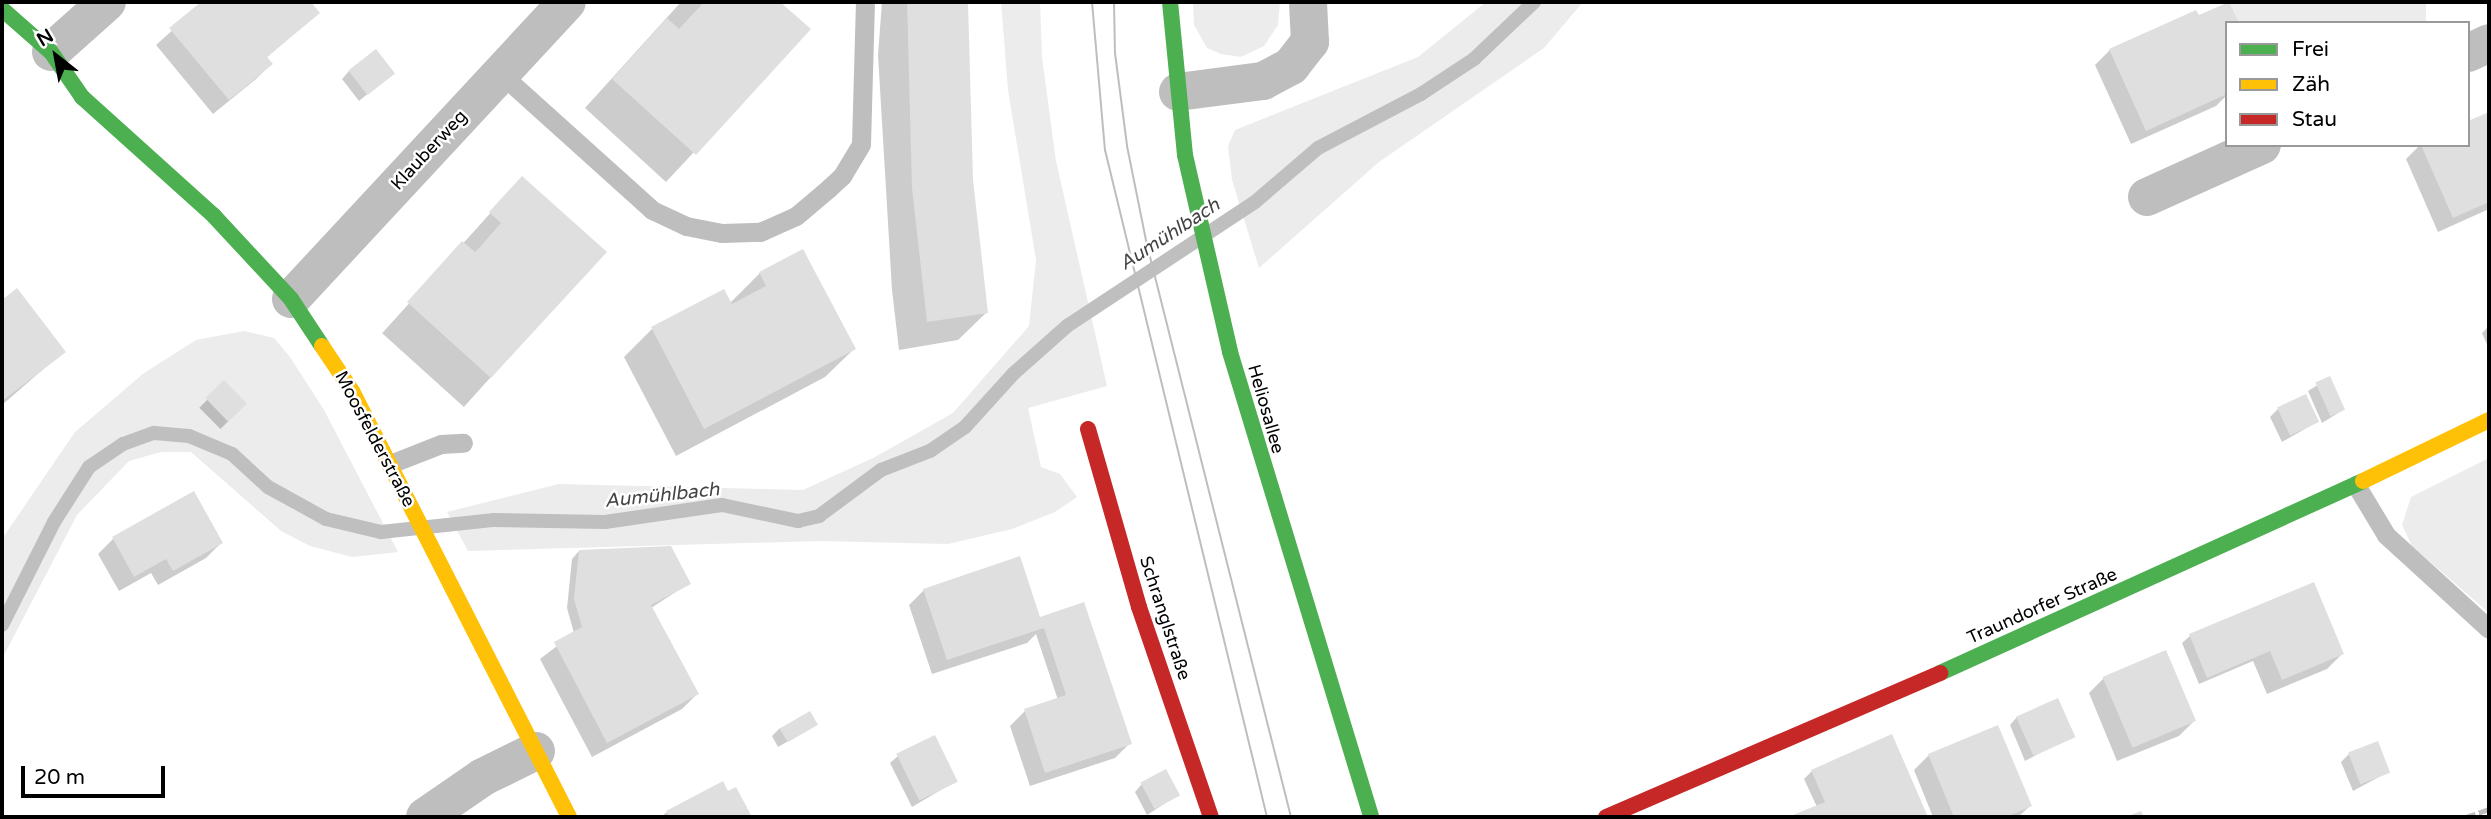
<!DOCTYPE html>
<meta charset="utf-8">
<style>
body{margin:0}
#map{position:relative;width:2491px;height:819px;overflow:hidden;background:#fff;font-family:"Varela Round",sans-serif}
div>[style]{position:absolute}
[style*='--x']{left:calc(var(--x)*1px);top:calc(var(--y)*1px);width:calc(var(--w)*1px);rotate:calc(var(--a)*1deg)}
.green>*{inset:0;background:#ececec;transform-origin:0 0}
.shadow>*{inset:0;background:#0003;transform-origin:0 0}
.stream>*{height:14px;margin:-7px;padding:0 7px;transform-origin:7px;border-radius:7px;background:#bfbfbf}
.building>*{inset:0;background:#dfdfdf;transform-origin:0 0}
.lane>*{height:19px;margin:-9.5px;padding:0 9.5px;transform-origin:9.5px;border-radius:9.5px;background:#bebebe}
.street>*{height:38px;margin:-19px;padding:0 19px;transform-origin:19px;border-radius:19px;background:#bebebe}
.fast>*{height:16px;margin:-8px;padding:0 8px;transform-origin:8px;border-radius:8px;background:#4caf50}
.slow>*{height:16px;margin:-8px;padding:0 8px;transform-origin:8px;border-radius:8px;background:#ffc107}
.jam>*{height:16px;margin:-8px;padding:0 8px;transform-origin:8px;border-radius:8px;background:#c62828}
.tram>*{height:2px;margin:-1px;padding:0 1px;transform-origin:1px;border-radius:1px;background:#bebebe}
.rail>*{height:5px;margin-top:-2.5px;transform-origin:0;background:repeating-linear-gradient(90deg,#bebebe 0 10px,transparent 0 13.5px)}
span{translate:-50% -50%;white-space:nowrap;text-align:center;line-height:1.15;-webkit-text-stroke:5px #fff;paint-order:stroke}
.street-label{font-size:18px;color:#000}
.water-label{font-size:19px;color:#444;font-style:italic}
.frame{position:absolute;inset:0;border:4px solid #000;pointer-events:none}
.legend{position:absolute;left:2225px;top:21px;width:245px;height:126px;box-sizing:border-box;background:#fff;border:2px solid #999;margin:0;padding:9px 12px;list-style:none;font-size:21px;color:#000}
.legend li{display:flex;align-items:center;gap:14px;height:35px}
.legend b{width:35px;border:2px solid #999}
.north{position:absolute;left:21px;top:21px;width:70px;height:70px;-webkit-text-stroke:5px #fff;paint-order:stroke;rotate:329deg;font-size:19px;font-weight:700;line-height:28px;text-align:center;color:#000}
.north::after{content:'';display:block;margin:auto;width:24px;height:32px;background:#000;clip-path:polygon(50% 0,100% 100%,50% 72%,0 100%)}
.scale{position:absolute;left:21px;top:766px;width:144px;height:32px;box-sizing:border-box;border:4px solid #000;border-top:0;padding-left:9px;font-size:21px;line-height:24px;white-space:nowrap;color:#000;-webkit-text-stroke:5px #fff;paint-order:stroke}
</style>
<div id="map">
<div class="green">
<i style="clip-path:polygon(1001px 2px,1040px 2px,1042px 57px,1056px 161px,1107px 386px,1028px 408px,1041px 467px,1060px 474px,1077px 497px,1055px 512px,1012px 529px,948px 544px,820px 541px,468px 551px,447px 512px,559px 484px,803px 490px,875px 457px,953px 413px,1029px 326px,1036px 260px,1008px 90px)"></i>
<i style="clip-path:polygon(1193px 2px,1280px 2px,1278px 25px,1264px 46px,1241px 57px,1221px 54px,1207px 48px,1194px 25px)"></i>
<i style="clip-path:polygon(1486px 2px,1583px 2px,1544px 48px,1379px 162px,1259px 268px,1232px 180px,1228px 146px,1235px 130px,1418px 57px)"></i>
<i style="left:2229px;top:2px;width:197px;height:23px"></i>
<i style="clip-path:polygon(244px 331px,274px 338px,290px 357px,324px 410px,398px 552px,352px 557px,310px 546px,281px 531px,191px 452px,161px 452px,129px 461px,77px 515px,2px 659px,2px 539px,75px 432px,144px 373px,196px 340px)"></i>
<i style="clip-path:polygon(2489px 458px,2489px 613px,2412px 546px,2402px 525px,2411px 497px)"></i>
</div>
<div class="shadow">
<i style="clip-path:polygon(204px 2px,308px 2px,318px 13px,266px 58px,271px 64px,256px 79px,213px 114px,156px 45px)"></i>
<i style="clip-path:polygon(681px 2px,778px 2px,808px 30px,666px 182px,585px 108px)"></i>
<i style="clip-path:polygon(882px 2px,967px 2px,972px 180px,987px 312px,958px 340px,899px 350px,892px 290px,878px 55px)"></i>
<i style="clip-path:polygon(2227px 23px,2227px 95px,2216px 106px,2131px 144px,2095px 65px,2110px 50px)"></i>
<i style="clip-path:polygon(349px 71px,393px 73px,359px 101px,342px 79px)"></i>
<i style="clip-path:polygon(2489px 114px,2489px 209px,2438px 232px,2406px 159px,2420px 145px,2468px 145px,2468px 123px)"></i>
<i style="left:522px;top:178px;width:110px;height:209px;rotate:42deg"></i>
<i style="clip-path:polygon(760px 273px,854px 349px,825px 377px,676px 456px,624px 357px,652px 329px,730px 303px)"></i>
<i style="clip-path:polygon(17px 291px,63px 352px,2px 405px,2px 302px)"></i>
<i style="clip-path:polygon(2489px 326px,2489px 349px,2482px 333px)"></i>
<i style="clip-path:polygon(2329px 378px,2343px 410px,2322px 423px,2308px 391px)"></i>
<i style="left:224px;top:383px;width:30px;height:35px;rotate:45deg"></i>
<i style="clip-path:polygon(2278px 409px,2317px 422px,2282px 442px,2270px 417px)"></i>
<i style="clip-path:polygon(193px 493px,221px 543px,206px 558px,158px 585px,151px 573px,119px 591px,98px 554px,113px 539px)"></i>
<i style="clip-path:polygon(579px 551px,688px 584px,651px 608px,697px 694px,682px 709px,592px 757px,540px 659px,574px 633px,567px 608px,572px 559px)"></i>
<i style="clip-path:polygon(924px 590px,1039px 619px,1130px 743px,1115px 758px,1030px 786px,1010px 726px,1025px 711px,1058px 700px,1036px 634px,1027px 643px,932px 674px,909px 605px)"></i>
<i style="clip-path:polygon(2190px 636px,2342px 654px,2327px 669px,2267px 694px,2253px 661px,2199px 684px,2182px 643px)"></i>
<i style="clip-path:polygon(2104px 678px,2194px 721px,2179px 736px,2117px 761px,2089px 693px)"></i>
<i style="clip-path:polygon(2017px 717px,2073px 736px,2025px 761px,2010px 725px)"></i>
<i style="clip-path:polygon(816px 725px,778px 747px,772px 736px,780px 728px)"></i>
<i style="clip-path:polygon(1891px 736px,1926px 817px,1793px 817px,1817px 807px,1804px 779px,1812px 771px)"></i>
<i style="clip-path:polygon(2349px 754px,2388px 772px,2353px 791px,2341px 762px)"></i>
<i style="clip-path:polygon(1929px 755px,2030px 806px,2018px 817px,1933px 817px,1914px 770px)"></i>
<i style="clip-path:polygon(898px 756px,956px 781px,912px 807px,890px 763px)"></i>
<i style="clip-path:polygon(1142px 784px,1178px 795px,1147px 815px,1135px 792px)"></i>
<i style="clip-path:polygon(735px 789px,750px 817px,661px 817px,667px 812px)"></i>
</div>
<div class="stream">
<i style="--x:2;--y:625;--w:115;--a:-63.2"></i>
<i style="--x:54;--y:522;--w:65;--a:-57.5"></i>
<i style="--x:89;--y:467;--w:41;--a:-34.1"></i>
<i style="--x:123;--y:444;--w:33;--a:-20"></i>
<i style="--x:154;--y:433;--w:35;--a:5"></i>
<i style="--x:189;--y:436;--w:47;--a:22.7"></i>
<i style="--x:232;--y:454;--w:49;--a:42.5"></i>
<i style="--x:268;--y:487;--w:66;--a:28.9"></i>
<i style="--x:326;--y:519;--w:57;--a:13.3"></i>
<i style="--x:381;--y:532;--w:114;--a:-6.1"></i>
<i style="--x:494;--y:520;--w:111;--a:1"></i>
<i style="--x:605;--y:522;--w:118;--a:-8.3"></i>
<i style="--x:722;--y:505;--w:78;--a:11.9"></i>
<i style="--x:798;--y:521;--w:22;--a:-13"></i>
<i style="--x:819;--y:516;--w:77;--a:-36.6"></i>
<i style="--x:881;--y:470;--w:53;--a:-21.2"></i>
<i style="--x:930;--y:451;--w:42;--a:-34.4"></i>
<i style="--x:965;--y:427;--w:72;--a:-47.8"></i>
<i style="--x:1013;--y:374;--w:72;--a:-41.6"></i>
<i style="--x:1067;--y:326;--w:225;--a:-33.4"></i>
<i style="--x:1255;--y:202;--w:83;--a:-40.6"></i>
<i style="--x:1318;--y:148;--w:116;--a:-27.7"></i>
<i style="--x:1421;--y:94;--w:64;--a:-33.4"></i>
<i style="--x:1474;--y:59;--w:83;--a:-43.5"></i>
</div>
<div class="building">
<i style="clip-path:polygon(201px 2px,311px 2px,320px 13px,267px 57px,273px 64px,229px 100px,169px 28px)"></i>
<i style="clip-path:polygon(704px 2px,780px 2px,811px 29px,696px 155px,612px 79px,667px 18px,679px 29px)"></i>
<i style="clip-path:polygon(907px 2px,968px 2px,973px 180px,988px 313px,927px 322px,912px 188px)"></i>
<i style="clip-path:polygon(2229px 2px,2239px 23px,2227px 23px,2227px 94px,2146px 131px,2109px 49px,2196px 10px,2199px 15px)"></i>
<i style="left:376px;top:49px;width:31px;height:35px;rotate:52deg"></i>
<i style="clip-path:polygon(2489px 112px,2489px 202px,2453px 218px,2421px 145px,2468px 145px,2468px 121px)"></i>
<i style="clip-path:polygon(522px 176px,607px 252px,491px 378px,407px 302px,462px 241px,475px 252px,480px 247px,501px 223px,489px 212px)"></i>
<i style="clip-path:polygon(803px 249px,856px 349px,704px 429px,651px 327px,724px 289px,732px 304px,766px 286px,759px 272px)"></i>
<i style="clip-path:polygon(17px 288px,66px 352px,2px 401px,2px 300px)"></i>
<i style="left:2330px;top:376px;width:37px;height:16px;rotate:66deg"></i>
<i style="left:224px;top:380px;width:33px;height:26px;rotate:46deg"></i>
<i style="left:2306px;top:394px;width:31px;height:32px;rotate:65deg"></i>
<i style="clip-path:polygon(194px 491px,223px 543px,173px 571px,166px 559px,134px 577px,112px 537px)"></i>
<i style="clip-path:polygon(671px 546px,691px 584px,651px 605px,699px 694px,607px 743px,554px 642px,582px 627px,574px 599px,579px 550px)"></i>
<i style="clip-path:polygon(1020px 556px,1040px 617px,1084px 602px,1132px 744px,1045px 773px,1024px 709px,1066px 695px,1044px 628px,947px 660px,923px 589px)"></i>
<i style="clip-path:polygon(2314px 582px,2344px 654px,2282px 680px,2270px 651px,2207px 678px,2189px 634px)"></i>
<i style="left:2166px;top:650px;width:77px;height:69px;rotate:67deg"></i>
<i style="left:2058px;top:698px;width:43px;height:46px;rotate:66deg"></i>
<i style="left:810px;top:711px;width:16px;height:35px;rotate:60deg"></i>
<i style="clip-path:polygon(1998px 725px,2032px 806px,2006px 817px,1954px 817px,1928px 754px)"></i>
<i style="clip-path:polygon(1892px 734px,1928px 817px,1788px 817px,1825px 802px,1811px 770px)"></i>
<i style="left:935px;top:735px;width:52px;height:43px;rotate:64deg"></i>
<i style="left:2378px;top:741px;width:34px;height:32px;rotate:69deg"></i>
<i style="left:1166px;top:769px;width:30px;height:29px;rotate:62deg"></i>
<i style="clip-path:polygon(723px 781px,728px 791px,736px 787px,752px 817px,669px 817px,666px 811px)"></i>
<i style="clip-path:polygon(2141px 811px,2144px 817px,2126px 817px)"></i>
</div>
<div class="lane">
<i style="--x:500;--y:73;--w:205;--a:42"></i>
<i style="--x:652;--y:210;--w:38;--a:25"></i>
<i style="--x:686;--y:226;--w:37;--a:11"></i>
<i style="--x:722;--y:233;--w:38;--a:-2"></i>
<i style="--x:760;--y:232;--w:39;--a:-24"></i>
<i style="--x:796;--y:216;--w:43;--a:-40.3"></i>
<i style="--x:829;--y:188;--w:18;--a:-43"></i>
<i style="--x:842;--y:176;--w:37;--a:-59"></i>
<i style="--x:861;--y:144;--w:142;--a:-88.4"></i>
<i style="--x:390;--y:464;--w:55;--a:-21.4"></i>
<i style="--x:441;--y:444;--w:22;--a:-3"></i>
<i style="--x:2356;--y:485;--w:58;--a:59"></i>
<i style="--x:2386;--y:535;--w:139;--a:42.4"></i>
</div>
<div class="street">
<i style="--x:51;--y:52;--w:75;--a:-41.8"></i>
<i style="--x:2468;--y:53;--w:23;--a:-25"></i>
<i style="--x:1178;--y:92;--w:86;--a:-7.4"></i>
<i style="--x:1263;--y:81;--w:32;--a:-28"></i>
<i style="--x:1291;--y:66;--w:31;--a:-52"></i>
<i style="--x:1310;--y:42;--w:40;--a:-92.9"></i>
<i style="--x:2147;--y:197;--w:126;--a:-24.3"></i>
<i style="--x:291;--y:299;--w:405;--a:-47.1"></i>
<i style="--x:425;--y:817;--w:70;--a:-34.6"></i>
<i style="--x:483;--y:777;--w:59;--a:-26.1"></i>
</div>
<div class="fast">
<i style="--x:1170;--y:2;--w:154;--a:84.4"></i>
<i style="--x:1185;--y:155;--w:202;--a:77.1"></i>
<i style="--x:1230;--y:352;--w:486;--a:73.1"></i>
<i style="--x:2;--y:9;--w:65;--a:41.3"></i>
<i style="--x:51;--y:52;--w:55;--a:55.4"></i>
<i style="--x:82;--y:97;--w:178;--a:42"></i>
<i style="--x:214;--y:216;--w:113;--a:47.1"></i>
<i style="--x:291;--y:299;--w:56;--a:56.6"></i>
<i style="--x:1940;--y:673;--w:465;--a:-24.4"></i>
</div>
<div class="slow">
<i style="--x:322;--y:346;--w:54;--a:56.3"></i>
<i style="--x:352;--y:391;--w:478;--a:63"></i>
<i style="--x:2363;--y:481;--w:140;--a:-25.8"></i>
</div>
<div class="jam">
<i style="--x:1088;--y:429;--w:185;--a:74"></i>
<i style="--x:1139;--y:607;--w:222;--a:71.1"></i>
<i style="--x:1606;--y:817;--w:364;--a:-23.3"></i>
</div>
<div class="tram">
<i style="--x:1092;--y:2;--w:149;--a:85"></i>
<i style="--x:1105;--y:150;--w:686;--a:76.35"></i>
<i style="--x:1114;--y:2;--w:51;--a:88.9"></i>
<i style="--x:1115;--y:53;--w:94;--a:82.6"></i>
<i style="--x:1127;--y:146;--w:101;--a:78.6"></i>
<i style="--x:1147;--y:245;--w:590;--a:75.87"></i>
</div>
<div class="rail">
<i style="--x:2466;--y:817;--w:24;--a:-19"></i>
</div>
<div class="street-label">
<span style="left:429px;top:150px;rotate:-47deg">Klauberweg</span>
<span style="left:1266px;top:409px;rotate:74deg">Heliosallee</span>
<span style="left:375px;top:439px;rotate:62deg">Moosfelderstraße</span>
<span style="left:2042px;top:606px;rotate:-24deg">Traundorfer Straße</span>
<span style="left:1165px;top:618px;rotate:72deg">Schranglstraße</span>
</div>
<div class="water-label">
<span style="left:1170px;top:235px;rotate:-33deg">Aumühlbach</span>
<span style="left:662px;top:496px;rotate:-6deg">Aumühlbach</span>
</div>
<div class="frame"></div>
<ul class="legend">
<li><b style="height:9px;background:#4caf50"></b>Frei</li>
<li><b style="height:9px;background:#ffc107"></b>Zäh</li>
<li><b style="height:9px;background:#c62828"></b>Stau</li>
</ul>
<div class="north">N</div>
<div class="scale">20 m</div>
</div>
